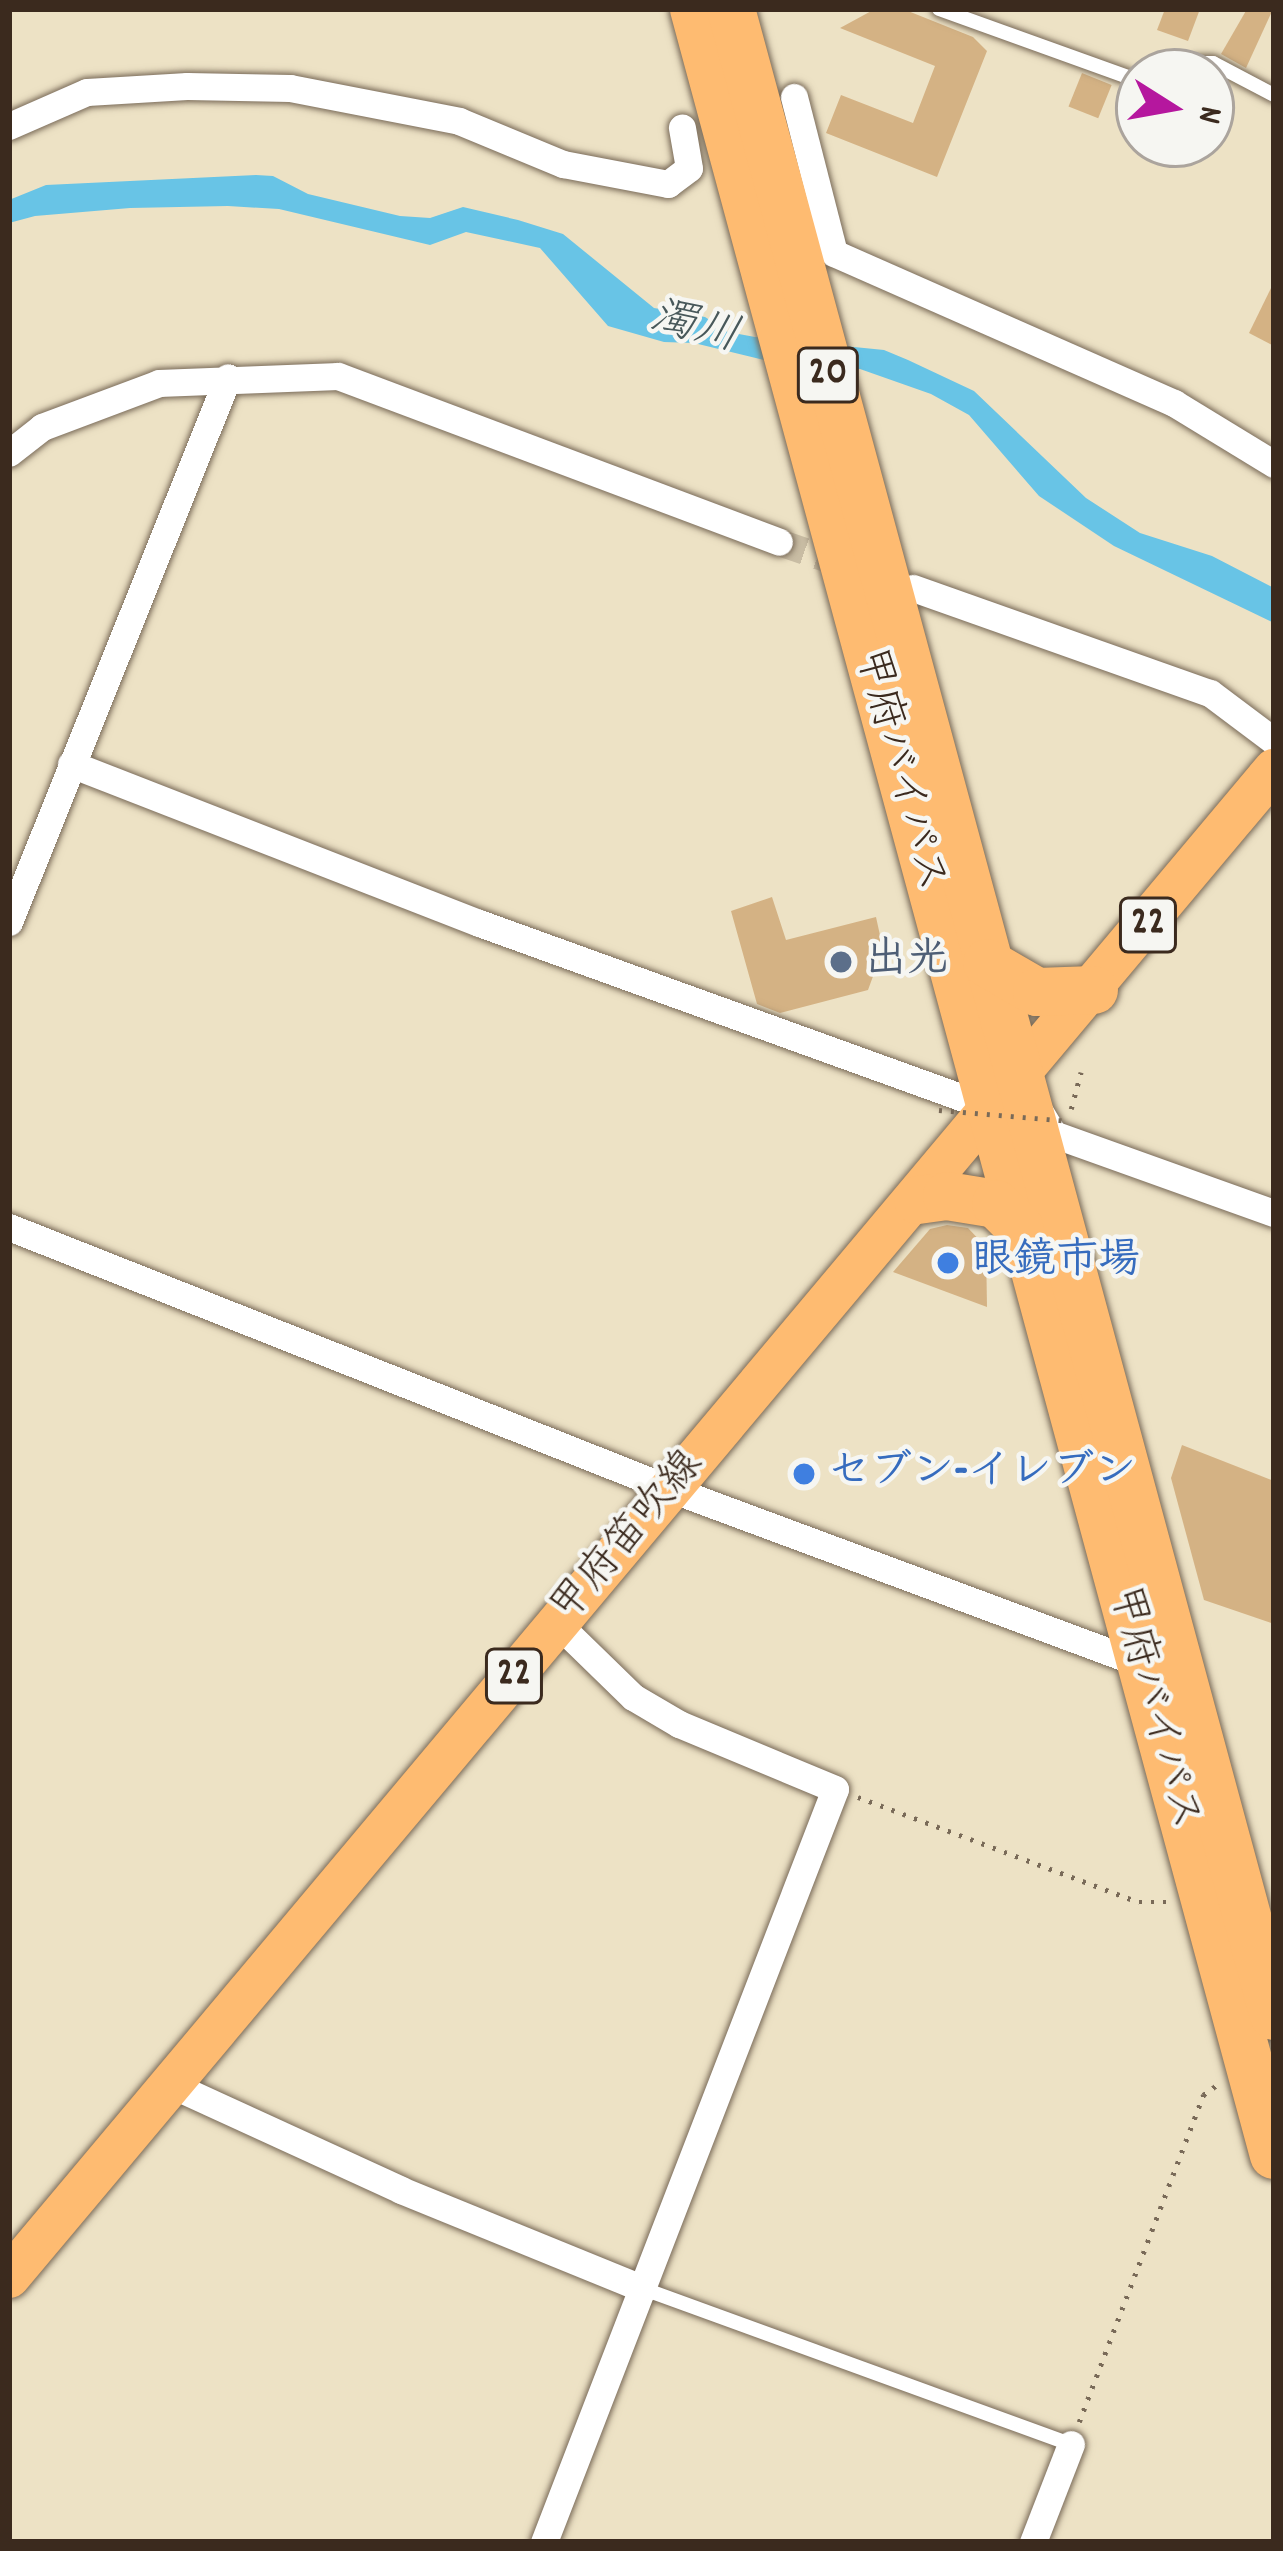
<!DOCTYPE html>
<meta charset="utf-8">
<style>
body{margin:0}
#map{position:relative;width:1283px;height:2551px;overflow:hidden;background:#ede2c5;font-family:Dekko,"Klee One",sans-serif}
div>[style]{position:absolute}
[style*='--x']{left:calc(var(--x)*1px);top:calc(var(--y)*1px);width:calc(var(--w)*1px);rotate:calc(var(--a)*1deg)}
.water>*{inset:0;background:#68c4e6}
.building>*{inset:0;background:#d4b284;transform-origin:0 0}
.street-tunnel>*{height:27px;margin-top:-13.5px;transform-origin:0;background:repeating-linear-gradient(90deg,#c9bda4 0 27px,transparent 0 41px)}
.path>*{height:4.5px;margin-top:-2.25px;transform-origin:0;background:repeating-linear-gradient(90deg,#796a58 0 3px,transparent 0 12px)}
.roads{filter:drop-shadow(0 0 3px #796a58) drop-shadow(0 0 3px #796a58)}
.lane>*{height:14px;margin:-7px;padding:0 7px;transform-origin:7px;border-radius:7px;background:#fff}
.street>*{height:27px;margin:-13.5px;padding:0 13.5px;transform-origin:13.5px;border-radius:13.5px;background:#fff}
.primary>*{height:42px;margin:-21px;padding:0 21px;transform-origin:21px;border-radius:21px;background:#febb71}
.highway>*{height:48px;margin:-24px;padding:0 24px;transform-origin:24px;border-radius:24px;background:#febb71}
.path-bridge>*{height:4.5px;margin-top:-2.25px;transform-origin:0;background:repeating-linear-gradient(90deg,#796a58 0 3px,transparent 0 12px)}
.dots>*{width:33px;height:33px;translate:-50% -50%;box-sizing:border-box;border:6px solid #f6f6f2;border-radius:50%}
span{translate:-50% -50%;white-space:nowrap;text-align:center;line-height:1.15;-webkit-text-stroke:9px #f6f6f2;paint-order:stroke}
.shield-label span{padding:3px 9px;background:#f6f6f2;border:3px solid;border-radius:9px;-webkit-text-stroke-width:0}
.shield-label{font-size:39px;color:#3b2a1e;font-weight:700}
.street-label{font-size:42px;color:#3b2a1e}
.service-label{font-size:42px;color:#4e5e75;font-weight:700}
.left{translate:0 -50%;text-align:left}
.shop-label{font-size:42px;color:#366cbe;font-weight:700}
.water-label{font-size:45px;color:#48585a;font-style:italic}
.frame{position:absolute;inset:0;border:12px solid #3b2a1e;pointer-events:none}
.north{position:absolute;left:1115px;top:48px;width:120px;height:120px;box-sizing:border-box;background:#f6f6f2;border:3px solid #aba49d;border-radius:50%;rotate:101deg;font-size:33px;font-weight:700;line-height:48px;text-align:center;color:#3b2a1e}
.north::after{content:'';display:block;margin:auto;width:42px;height:54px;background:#b5179e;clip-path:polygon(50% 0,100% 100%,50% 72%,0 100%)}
</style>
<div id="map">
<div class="water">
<i style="clip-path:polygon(256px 175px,273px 176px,308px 194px,400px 216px,430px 218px,463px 207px,518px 220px,563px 234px,654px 308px,705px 317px,728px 332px,755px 337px,884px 350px,908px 360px,974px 391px,1086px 498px,1140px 533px,1212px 556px,1274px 588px,1274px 623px,1114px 546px,1039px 496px,969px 415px,931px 394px,860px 369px,768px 361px,694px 343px,664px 342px,608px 326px,540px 248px,466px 232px,430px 245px,279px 209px,228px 206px,130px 208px,35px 216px,9px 223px,9px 200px,46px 185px)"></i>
</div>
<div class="building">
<i style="clip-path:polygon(875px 9px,903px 9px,973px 37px,987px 51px,937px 177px,826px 133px,841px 95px,913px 123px,935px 66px,840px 28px)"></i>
<i style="clip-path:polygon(1165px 9px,1200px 9px,1188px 41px,1157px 30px)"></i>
<i style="clip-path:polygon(1247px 9px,1273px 9px,1246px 68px,1221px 54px)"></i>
<i style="left:1082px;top:73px;width:32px;height:36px;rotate:22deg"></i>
<i style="clip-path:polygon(1274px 282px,1274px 346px,1249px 333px)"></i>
<i style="clip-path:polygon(772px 897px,786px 940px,876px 917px,883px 949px,868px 990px,780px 1013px,757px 1004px,731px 911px)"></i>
<i style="clip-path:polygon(947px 1225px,968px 1228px,986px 1247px,987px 1307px,893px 1272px,930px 1229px)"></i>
<i style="clip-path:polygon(1182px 1445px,1274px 1481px,1274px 1624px,1204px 1600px,1171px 1478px)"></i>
</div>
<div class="street-tunnel">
<i style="--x:779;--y:542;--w:77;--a:18.9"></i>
</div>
<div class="path">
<i style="--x:1071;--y:1109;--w:38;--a:-75"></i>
<i style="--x:858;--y:1797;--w:300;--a:20.5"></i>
<i style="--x:1139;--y:1902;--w:31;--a:0"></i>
<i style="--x:1079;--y:2422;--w:350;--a:-69.2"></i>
<i style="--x:1203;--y:2095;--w:17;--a:-36"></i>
</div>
<div class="roads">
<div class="lane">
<i style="--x:939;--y:9;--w:213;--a:19.8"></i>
<i style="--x:1183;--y:72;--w:17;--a:-33"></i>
<i style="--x:1197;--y:63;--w:16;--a:0"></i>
<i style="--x:1213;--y:63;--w:69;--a:27.7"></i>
<i style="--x:644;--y:2289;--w:454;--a:20"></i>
</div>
<div class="street">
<i style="--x:794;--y:97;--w:161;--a:75.6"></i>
<i style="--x:834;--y:253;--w:372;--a:23.8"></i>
<i style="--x:1174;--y:403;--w:117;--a:31.4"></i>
<i style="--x:9;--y:126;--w:85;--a:-23.6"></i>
<i style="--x:87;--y:92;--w:100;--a:-3.4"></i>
<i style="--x:187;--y:86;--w:103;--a:1.1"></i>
<i style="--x:290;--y:88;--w:172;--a:11"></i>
<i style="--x:459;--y:121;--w:113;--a:22.5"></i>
<i style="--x:563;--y:164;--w:107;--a:10.8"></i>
<i style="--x:668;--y:184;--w:26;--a:-37"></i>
<i style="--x:689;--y:168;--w:41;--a:-99.9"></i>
<i style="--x:9;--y:453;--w:42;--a:-38.2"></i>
<i style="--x:42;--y:427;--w:125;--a:-20.6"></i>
<i style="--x:159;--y:383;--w:179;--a:-2.2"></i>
<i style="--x:338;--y:376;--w:471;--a:20.6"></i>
<i style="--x:913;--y:588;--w:315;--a:19.5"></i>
<i style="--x:1210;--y:693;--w:80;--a:36.9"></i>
<i style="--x:71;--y:764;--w:438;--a:21.3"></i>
<i style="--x:479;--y:923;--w:544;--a:19.87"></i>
<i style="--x:9;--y:922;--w:587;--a:-68.11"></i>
<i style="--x:1040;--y:1112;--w:26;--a:59"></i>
<i style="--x:1053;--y:1134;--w:235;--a:19.7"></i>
<i style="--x:9;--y:1227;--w:709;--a:21.61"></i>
<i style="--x:668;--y:1488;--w:502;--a:20.38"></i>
<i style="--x:170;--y:2084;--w:254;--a:24.6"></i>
<i style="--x:401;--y:2190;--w:262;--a:22.2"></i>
<i style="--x:544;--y:2542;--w:807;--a:-68.87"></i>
<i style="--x:835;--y:1789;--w:169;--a:-157.4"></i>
<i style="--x:679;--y:1724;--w:53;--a:-149.6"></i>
<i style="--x:633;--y:1697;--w:105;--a:-135.8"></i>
<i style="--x:1033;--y:2542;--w:105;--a:-68.8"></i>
</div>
<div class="primary">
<i style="--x:9;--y:2277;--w:1968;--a:-49.99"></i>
</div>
<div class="highway">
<i style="--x:694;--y:9;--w:2223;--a:74.88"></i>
<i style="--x:731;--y:9;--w:2079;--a:74.86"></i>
<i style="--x:987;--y:963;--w:58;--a:30.1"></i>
<i style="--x:1037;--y:992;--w:57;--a:-2"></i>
<i style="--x:918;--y:1200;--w:29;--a:-8"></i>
<i style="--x:947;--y:1196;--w:50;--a:9.3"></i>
<i style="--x:996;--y:1204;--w:33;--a:45"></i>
</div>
</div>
<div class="path-bridge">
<i style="--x:939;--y:1110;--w:130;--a:4.8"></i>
</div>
<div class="dots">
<i style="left:841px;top:962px;background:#5c6f8a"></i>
<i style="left:948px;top:1263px;background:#3f7fe0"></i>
<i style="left:804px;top:1474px;background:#3f7fe0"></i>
</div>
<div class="shield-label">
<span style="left:828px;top:375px">20</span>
<span style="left:1148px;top:925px">22</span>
<span style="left:514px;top:1676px">22</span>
</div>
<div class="street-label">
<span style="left:898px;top:770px;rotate:75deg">甲府バイパス</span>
<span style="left:629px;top:1538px;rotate:-50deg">甲府笛吹線</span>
<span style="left:1152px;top:1708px;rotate:75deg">甲府バイパス</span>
</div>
<div class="service-label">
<span class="left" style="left:865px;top:962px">出光</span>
</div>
<div class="shop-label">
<span class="left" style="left:972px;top:1263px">眼鏡市場</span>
<span class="left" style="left:828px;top:1474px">セブン-イレブン</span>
</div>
<div class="water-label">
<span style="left:694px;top:330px;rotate:15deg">濁川</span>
</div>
<div class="frame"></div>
<div class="north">N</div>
</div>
